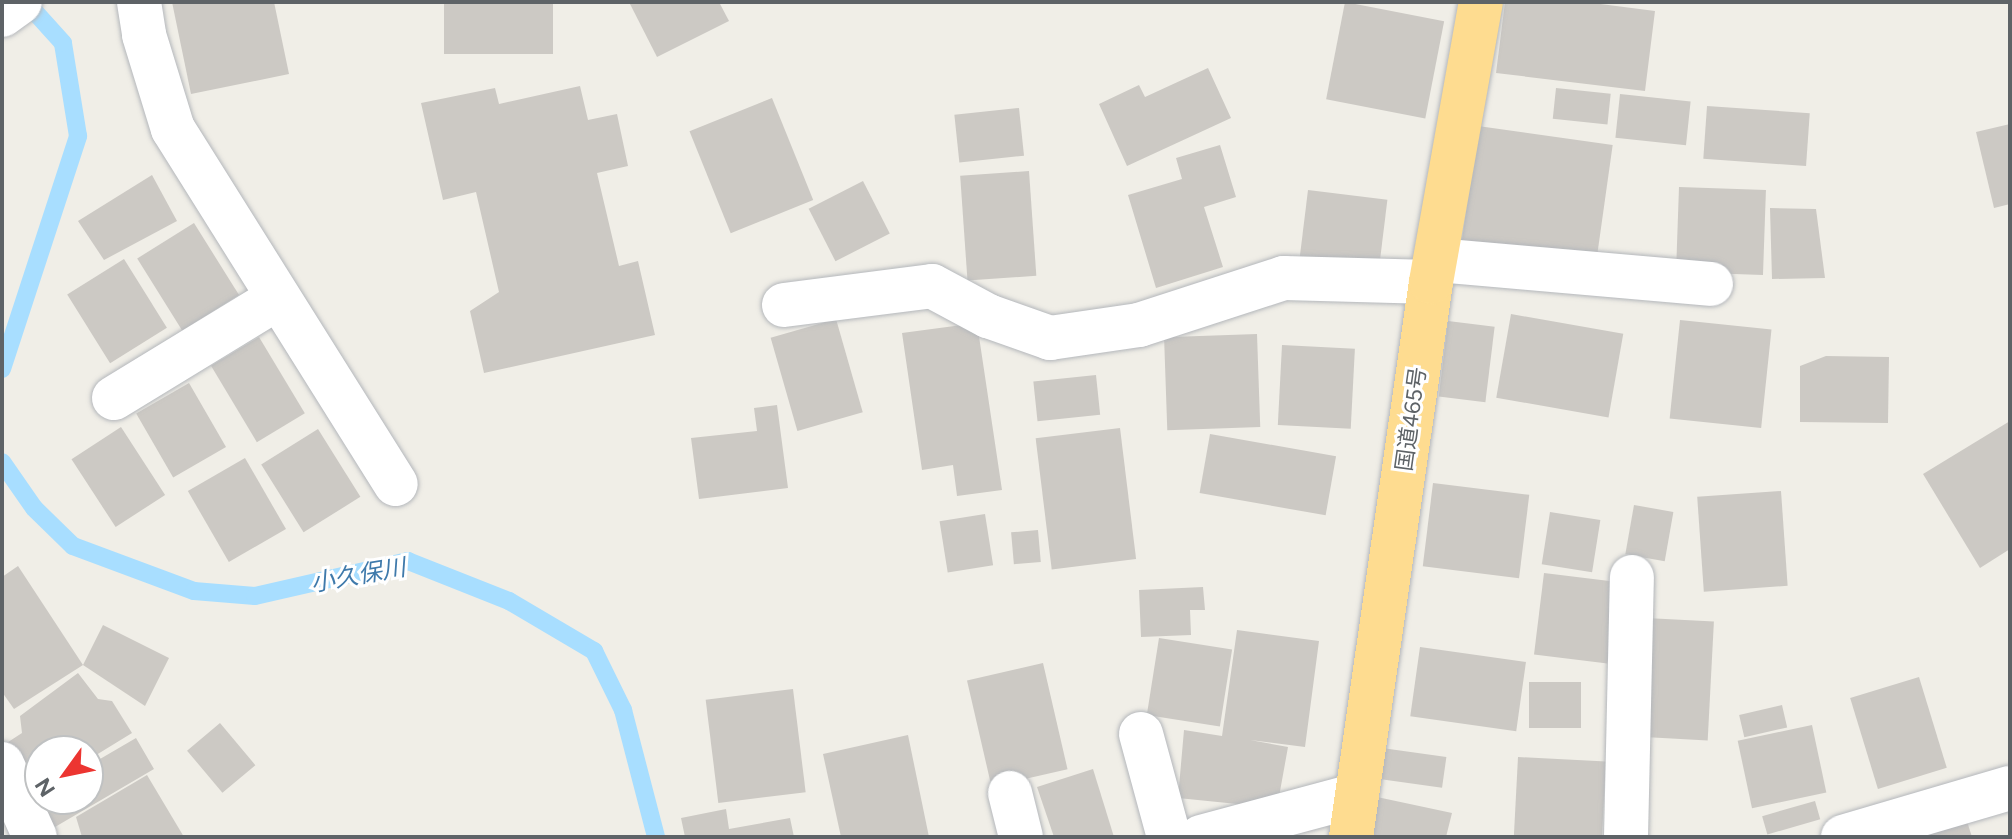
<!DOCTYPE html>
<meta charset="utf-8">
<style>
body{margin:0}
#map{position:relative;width:2012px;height:839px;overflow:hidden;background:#f0eee7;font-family:Figtree,"Noto Sans JP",sans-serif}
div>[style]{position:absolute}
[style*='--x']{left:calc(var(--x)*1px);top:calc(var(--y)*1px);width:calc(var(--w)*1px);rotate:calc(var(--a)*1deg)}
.stream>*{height:18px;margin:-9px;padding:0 9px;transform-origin:9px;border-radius:9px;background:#a8deff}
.building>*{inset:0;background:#ccc9c4;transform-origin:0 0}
.roads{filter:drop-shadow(0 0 2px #b4b7bb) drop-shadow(0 0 2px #b4b7bb)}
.street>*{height:44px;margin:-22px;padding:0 22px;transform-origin:22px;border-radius:22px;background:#fff}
.highway>*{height:44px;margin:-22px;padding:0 22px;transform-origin:22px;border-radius:22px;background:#fedc90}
span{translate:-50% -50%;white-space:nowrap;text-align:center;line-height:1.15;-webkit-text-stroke:6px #fff;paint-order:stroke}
.street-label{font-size:22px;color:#5e6367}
.water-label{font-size:24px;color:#3f7aab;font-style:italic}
.frame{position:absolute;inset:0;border:4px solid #5e6367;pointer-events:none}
.north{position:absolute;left:24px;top:735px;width:80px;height:80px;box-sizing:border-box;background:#fff;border:2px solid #bfc1c2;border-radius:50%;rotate:237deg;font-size:22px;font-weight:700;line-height:32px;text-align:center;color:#5e6367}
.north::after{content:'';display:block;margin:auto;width:28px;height:36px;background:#ec3531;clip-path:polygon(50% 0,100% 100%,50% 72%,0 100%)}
</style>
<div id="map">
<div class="stream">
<i style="--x:2;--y:369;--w:245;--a:-71.9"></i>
<i style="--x:78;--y:136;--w:94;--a:-99.2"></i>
<i style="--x:63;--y:43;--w:55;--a:-132.1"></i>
<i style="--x:2;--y:462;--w:56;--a:55.2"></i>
<i style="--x:34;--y:508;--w:54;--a:44.3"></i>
<i style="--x:73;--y:546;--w:129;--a:20.4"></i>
<i style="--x:194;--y:591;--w:61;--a:4.7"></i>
<i style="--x:255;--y:596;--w:157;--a:-12.9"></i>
<i style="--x:408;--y:561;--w:109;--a:21.6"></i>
<i style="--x:509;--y:601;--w:99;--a:30.5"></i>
<i style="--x:594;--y:651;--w:66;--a:63.8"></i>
<i style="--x:623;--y:710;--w:131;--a:75.4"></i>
</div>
<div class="building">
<i style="clip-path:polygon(172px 2px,274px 2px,289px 74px,191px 94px)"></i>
<i style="left:444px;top:2px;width:109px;height:52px"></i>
<i style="clip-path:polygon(629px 2px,719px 2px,729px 21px,657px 57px)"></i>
<i style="left:1345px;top:2px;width:101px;height:99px;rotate:11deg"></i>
<i style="clip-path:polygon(1505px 2px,1585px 2px,1655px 11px,1645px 91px,1496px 73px)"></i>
<i style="clip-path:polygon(1208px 68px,1231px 118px,1127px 166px,1099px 104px,1139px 85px,1145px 97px)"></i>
<i style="clip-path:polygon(580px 86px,588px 120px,617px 114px,628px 166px,597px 173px,619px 266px,638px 261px,655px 335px,484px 373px,470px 311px,499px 292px,476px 192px,443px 200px,421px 103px,495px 88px,499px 104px)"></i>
<i style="left:1556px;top:88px;width:55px;height:31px;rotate:6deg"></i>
<i style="left:1620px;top:94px;width:71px;height:44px;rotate:6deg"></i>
<i style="left:772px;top:98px;width:110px;height:89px;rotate:68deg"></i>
<i style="left:1707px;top:106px;width:103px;height:53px;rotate:4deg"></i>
<i style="left:1019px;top:108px;width:48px;height:65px;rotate:84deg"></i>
<i style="clip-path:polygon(2010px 124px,2010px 204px,1994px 208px,1976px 132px)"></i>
<i style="left:1478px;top:126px;width:136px;height:124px;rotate:8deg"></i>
<i style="clip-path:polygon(1220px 145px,1236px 197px,1204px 207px,1223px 267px,1156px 288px,1128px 195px,1182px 179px,1176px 158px)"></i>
<i style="left:1029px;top:171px;width:105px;height:69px;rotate:86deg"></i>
<i style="clip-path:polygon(152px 175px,177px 221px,104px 260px,78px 221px)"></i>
<i style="left:863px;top:181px;width:59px;height:61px;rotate:63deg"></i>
<i style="left:1679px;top:187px;width:87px;height:85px;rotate:2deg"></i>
<i style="left:1308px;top:190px;width:80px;height:71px;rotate:7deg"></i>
<i style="clip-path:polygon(1770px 208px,1816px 209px,1825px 278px,1772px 279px)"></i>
<i style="left:194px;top:223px;width:85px;height:67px;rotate:58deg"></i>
<i style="left:124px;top:259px;width:81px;height:67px;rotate:58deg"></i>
<i style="left:1511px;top:314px;width:114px;height:85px;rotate:10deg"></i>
<i style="left:836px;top:319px;width:97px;height:68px;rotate:74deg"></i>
<i style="left:1680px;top:320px;width:92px;height:99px;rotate:6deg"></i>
<i style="left:1448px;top:321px;width:47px;height:76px;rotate:7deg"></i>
<i style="clip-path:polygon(977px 323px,1002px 490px,957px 496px,953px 465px,922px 470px,902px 333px)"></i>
<i style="left:1257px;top:334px;width:93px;height:93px;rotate:88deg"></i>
<i style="left:259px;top:337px;width:89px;height:56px;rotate:59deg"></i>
<i style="left:1282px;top:345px;width:73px;height:80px;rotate:3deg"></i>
<i style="clip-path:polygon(1826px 356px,1889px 357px,1888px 423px,1800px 422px,1800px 366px)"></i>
<i style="left:1096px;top:375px;width:40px;height:63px;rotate:84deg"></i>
<i style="left:189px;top:383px;width:74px;height:61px;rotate:60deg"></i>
<i style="clip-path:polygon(777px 405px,788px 488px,699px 499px,691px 438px,757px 431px,754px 408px)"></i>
<i style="clip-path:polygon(2010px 421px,2010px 549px,1980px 568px,1923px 474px)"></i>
<i style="left:121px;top:427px;width:81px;height:59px;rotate:57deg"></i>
<i style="left:1120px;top:428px;width:132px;height:85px;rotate:83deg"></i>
<i style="left:318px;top:429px;width:80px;height:67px;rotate:58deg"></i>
<i style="left:1210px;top:434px;width:128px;height:60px;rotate:10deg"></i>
<i style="left:245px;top:458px;width:82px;height:66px;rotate:60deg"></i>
<i style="left:1433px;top:483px;width:97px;height:84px;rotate:7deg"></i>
<i style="left:1781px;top:491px;width:95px;height:84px;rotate:86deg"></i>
<i style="left:1634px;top:505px;width:40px;height:50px;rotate:10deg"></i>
<i style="left:1550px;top:512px;width:51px;height:53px;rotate:9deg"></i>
<i style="left:985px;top:514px;width:52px;height:46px;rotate:81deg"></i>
<i style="left:1038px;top:530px;width:32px;height:27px;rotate:85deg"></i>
<i style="clip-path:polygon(18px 566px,83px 665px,14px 709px,2px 692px,2px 577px)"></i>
<i style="left:1544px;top:573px;width:74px;height:82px;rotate:7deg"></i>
<i style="clip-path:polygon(1203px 587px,1205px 610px,1190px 610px,1191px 635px,1141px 637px,1139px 590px)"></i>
<i style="left:1646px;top:618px;width:68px;height:119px;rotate:3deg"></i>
<i style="clip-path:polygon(103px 625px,169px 658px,145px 706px,83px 665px)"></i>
<i style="clip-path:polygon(1237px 630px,1319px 641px,1305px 747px,1250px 740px,1288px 747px,1277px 808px,1178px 798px,1184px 730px,1222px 736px)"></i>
<i style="left:1159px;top:638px;width:74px;height:78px;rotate:9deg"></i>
<i style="left:1420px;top:647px;width:107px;height:70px;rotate:8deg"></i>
<i style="left:1043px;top:663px;width:109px;height:78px;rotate:77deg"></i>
<i style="clip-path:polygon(78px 673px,98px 699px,112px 701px,132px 733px,88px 760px,88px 751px,40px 751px,40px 791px,30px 797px,2px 746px,22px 733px,20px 716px)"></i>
<i style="left:1919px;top:677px;width:95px;height:72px;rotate:73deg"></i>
<i style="left:1529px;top:682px;width:52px;height:46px"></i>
<i style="left:793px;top:689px;width:104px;height:88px;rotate:83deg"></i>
<i style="left:1782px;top:705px;width:23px;height:44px;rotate:77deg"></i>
<i style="left:220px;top:723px;width:55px;height:43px;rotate:50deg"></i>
<i style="left:1812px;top:725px;width:69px;height:76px;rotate:78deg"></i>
<i style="clip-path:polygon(908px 735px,929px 837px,841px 837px,823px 754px)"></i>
<i style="clip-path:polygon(136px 738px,154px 769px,55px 827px,39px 799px,88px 799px,88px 766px)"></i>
<i style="left:1382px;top:748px;width:65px;height:31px;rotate:8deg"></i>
<i style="left:1518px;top:757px;width:88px;height:80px;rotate:3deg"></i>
<i style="clip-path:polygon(1093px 769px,1114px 837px,1054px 837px,1037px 787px)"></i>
<i style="clip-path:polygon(147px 775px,184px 837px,82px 837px,76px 817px)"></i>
<i style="clip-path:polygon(1377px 797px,1452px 813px,1446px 837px,1369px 837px)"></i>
<i style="left:1815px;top:801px;width:19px;height:55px;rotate:74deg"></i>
<i style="clip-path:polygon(726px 809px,729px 829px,790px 818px,794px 837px,685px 837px,681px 818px)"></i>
<i style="clip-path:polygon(1964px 812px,1972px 837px,1903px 837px)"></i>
</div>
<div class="roads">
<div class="street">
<i style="--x:139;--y:2;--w:33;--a:81"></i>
<i style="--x:144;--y:35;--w:98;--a:72.9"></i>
<i style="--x:173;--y:129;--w:419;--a:57.9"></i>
<i style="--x:2;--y:15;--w:22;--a:-36"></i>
<i style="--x:1437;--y:260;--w:275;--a:5"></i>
<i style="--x:784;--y:305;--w:149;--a:-7.3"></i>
<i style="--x:932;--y:286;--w:64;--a:28.2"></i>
<i style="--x:988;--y:316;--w:66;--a:19.5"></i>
<i style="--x:1050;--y:338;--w:90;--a:-8.3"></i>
<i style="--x:1139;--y:325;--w:152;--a:-18"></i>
<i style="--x:1284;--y:278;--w:147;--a:1.6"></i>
<i style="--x:114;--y:398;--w:192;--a:-31.4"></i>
<i style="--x:1141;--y:734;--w:107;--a:74.8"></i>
<i style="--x:2;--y:764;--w:80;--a:65.7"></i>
<i style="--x:1010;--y:793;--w:45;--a:76"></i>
<i style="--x:1201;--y:837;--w:158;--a:-15"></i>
<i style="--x:1626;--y:837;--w:260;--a:-88.7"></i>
<i style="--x:1843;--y:837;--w:174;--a:-16.4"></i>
</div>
<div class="highway">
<i style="--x:1351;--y:837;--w:561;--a:-81.8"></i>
<i style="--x:1431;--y:282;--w:284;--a:-79.9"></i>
</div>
</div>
<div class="street-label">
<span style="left:1411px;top:419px;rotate:-82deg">国道465号</span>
</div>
<div class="water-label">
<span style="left:358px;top:575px;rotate:-10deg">小久保川</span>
</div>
<div class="frame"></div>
<div class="north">N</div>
</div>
